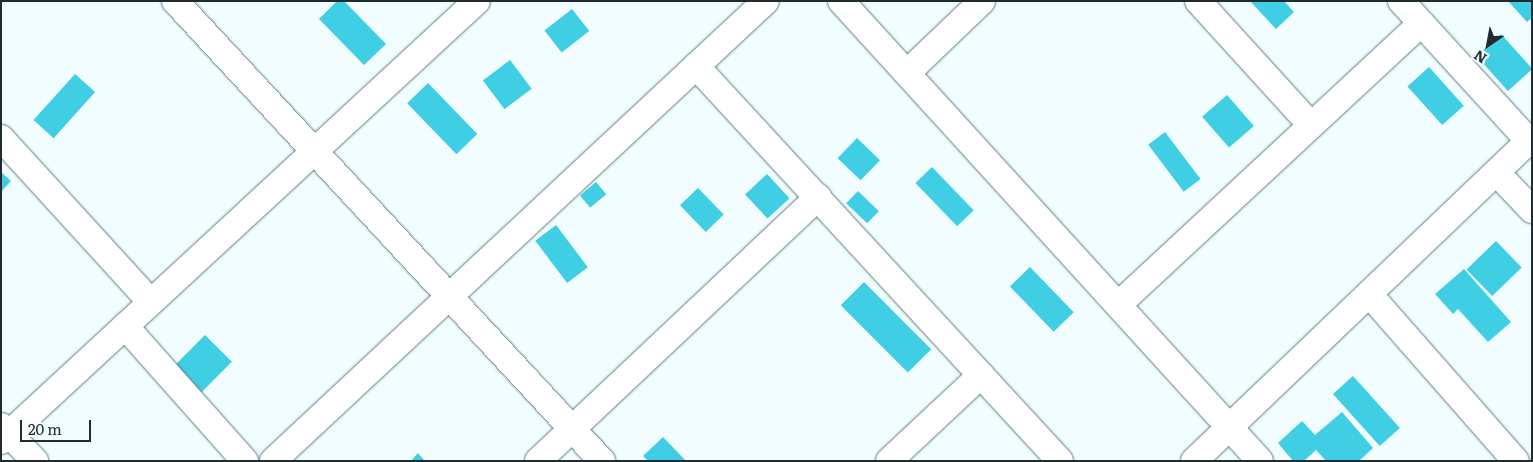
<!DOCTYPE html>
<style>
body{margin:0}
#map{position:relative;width:1533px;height:462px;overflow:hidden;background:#f1fdff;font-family:Literata,serif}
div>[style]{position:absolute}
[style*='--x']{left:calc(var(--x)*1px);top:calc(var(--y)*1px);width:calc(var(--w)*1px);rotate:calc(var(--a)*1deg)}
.building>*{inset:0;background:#40cee5;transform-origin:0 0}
.roads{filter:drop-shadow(0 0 1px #607b80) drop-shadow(0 0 1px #607b80)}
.street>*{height:26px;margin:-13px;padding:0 13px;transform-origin:13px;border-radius:13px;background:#fff}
span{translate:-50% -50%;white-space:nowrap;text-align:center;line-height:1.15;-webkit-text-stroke:4px #f1fdff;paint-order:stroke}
.frame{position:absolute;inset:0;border:2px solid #202b2d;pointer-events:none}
.north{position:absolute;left:1463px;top:20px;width:50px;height:50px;-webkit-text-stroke:4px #f1fdff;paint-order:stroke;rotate:213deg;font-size:14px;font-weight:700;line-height:20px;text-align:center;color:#202b2d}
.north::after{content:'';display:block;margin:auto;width:18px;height:22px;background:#202b2d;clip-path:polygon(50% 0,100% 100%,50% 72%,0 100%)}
.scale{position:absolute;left:20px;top:420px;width:71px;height:22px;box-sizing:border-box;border:2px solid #202b2d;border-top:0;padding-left:6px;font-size:15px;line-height:18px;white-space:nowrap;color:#202b2d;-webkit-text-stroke:4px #f1fdff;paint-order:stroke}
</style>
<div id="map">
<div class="building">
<i style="clip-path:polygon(337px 1px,344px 1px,386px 44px,364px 65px,319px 19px)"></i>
<i style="clip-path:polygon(1250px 1px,1284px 1px,1294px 12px,1276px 29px)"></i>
<i style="clip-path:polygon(1508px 1px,1532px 1px,1532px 18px,1527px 22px)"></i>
<i style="left:572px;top:9px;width:28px;height:35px;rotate:52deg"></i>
<i style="left:1501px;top:34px;width:47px;height:33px;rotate:48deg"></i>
<i style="left:510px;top:60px;width:36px;height:34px;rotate:53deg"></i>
<i style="left:1429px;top:67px;width:52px;height:29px;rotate:48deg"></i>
<i style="left:75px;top:74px;width:27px;height:62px;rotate:42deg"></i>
<i style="left:428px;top:83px;width:71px;height:29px;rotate:46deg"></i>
<i style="left:1227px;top:95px;width:41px;height:33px;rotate:49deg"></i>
<i style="left:1165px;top:132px;width:59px;height:21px;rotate:53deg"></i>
<i style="left:857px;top:138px;width:32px;height:28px;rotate:44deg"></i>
<i style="left:932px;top:167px;width:60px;height:23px;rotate:46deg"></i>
<i style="clip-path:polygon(1px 172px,11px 181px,1px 192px)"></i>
<i style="left:767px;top:174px;width:33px;height:30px;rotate:47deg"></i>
<i style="left:596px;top:182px;width:16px;height:21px;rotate:50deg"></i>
<i style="left:698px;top:188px;width:37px;height:25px;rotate:46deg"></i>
<i style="left:858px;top:191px;width:29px;height:17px;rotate:44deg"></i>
<i style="left:556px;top:225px;width:53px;height:26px;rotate:53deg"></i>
<i style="left:1496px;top:241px;width:37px;height:41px;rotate:46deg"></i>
<i style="left:1030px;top:267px;width:63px;height:28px;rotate:46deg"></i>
<i style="clip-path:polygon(1464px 269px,1511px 322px,1488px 342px,1458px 309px,1453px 314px,1435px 294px)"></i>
<i style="left:864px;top:282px;width:95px;height:33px;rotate:45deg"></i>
<i style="left:205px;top:335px;width:38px;height:43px;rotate:45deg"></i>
<i style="left:1353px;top:376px;width:70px;height:27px;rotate:48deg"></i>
<i style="clip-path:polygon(1342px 412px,1373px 448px,1359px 461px,1326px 461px,1316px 450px,1304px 461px,1293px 461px,1278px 443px,1302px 421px,1315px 435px)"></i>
<i style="clip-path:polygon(663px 437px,686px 461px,648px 461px,643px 456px)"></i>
<i style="clip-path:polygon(418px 453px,425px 461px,411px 461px)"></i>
</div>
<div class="roads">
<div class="street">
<i style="--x:175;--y:1;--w:628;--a:47.13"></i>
<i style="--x:841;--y:1;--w:622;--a:47.67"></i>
<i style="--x:1198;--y:1;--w:168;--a:47.7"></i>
<i style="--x:1401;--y:1;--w:190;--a:47.6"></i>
<i style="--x:696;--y:66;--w:537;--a:47.34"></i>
<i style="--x:907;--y:73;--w:104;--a:-43.8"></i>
<i style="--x:1;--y:138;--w:222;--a:47.6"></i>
<i style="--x:1497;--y:173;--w:51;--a:46.6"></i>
<i style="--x:1370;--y:295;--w:221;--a:48.7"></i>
<i style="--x:1118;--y:305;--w:414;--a:-42.9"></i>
<i style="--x:125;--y:326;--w:181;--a:48.4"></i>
<i style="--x:1;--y:426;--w:49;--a:45.8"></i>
<i style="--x:1;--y:441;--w:648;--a:-42.75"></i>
<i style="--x:273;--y:461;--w:674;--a:-43.02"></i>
<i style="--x:538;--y:461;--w:385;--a:-43.3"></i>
<i style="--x:889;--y:461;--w:126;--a:-43.1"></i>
<i style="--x:1194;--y:461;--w:468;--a:-43.7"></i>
</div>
</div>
<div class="frame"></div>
<div class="north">N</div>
<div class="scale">20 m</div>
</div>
